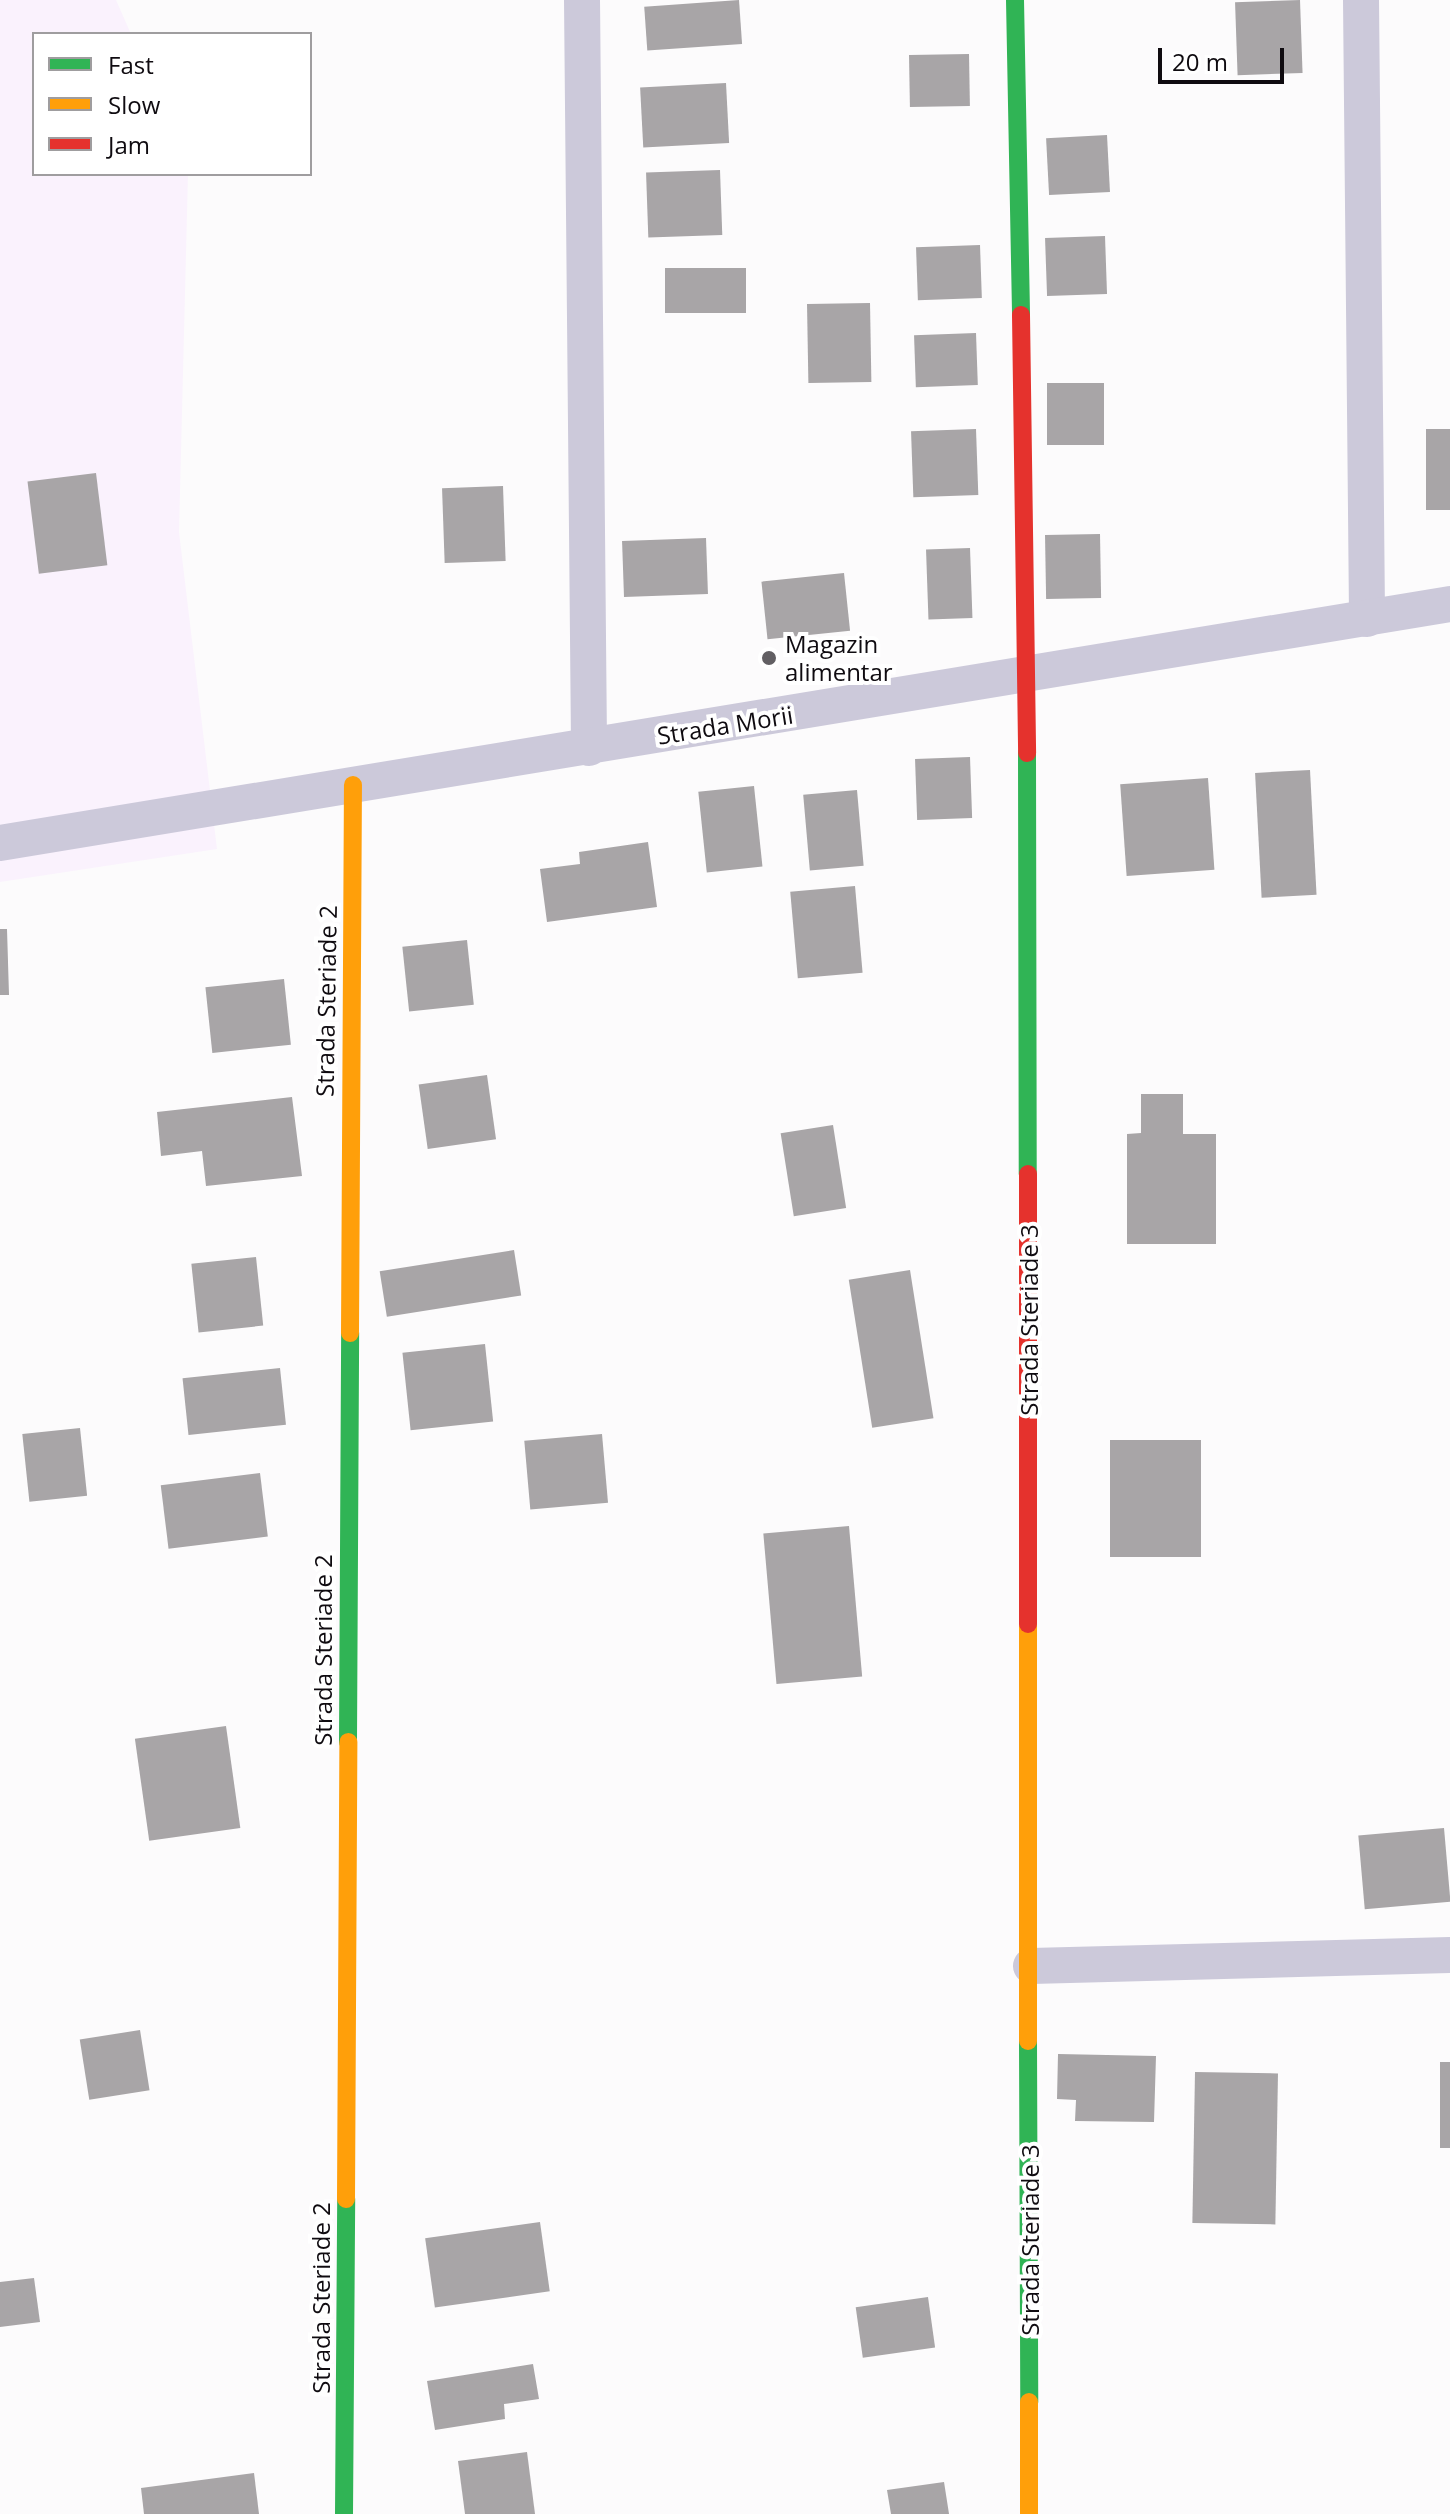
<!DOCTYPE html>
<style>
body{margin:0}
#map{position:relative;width:1450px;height:2514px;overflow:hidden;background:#fcfbfc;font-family:"Open Sans",sans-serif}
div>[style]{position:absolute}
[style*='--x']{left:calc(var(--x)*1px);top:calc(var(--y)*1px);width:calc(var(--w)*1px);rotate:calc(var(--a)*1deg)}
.built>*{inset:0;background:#faf2fd}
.building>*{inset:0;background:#a8a5a7;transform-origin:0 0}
.street>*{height:36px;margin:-18px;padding:0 18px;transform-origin:18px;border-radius:18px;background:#ccc9da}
.fast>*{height:18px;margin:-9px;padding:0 9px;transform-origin:9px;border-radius:9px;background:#30b455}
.slow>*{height:18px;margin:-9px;padding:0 9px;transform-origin:9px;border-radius:9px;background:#ff9f0a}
.jam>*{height:18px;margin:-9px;padding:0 9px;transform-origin:9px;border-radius:9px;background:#e5322d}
.dots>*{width:22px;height:22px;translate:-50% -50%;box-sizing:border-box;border:4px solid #fff;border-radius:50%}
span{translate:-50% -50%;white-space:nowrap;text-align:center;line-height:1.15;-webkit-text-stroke:8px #fff;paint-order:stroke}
.poi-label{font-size:24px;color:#0f0b10}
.left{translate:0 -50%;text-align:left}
.street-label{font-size:24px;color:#0f0b10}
.legend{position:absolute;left:32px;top:32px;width:280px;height:144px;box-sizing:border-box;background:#fff;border:2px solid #9f9d9f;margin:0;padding:10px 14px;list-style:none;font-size:24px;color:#0f0b10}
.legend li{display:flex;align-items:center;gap:16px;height:40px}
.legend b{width:40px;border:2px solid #9f9d9f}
.scale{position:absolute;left:1158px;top:48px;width:126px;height:36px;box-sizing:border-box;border:4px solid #0f0b10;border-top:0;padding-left:10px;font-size:24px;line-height:28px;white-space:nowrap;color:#0f0b10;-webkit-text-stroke:6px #fff;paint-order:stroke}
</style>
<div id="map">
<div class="built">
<i style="clip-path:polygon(0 0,116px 0,131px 34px,34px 34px,34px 174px,188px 174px,179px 532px,217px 849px,0 882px)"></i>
</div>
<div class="building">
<i style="left:739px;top:0;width:44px;height:95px;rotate:86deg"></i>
<i style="left:1300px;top:0;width:73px;height:65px;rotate:88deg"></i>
<i style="left:969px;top:54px;width:52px;height:60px;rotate:89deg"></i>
<i style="left:726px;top:83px;width:60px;height:86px;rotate:87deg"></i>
<i style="left:1107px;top:135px;width:57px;height:61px;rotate:87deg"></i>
<i style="left:720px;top:170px;width:65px;height:74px;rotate:88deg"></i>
<i style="left:1105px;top:236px;width:58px;height:60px;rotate:88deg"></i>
<i style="left:980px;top:245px;width:53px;height:64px;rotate:88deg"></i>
<i style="left:665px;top:268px;width:81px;height:45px"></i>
<i style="left:870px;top:303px;width:79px;height:63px;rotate:89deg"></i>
<i style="left:976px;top:333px;width:52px;height:62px;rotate:88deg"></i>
<i style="left:1104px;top:383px;width:62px;height:57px;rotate:90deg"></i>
<i style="left:976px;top:429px;width:66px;height:65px;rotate:88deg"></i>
<i style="left:1426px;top:429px;width:24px;height:81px"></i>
<i style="left:96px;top:473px;width:93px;height:69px;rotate:83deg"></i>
<i style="left:503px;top:486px;width:75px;height:61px;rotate:88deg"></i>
<i style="left:1100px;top:534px;width:64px;height:55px;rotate:89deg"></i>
<i style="left:706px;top:538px;width:56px;height:84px;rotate:88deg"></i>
<i style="left:970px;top:548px;width:70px;height:44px;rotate:88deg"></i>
<i style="left:844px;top:573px;width:58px;height:83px;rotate:84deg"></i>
<i style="left:970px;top:757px;width:61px;height:55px;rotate:88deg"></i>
<i style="left:1310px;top:770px;width:125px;height:55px;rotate:87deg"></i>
<i style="left:1208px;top:778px;width:92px;height:88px;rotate:86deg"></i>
<i style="left:754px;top:786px;width:81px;height:56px;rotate:84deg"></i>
<i style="left:857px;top:790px;width:76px;height:54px;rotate:85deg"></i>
<i style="clip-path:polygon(648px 842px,657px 907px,547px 922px,540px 869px,580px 864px,579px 852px)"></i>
<i style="left:855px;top:886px;width:87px;height:65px;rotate:85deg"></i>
<i style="clip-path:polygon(0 929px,7px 929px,9px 995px,0 995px)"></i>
<i style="left:467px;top:940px;width:65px;height:65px;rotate:84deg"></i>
<i style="left:284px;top:979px;width:66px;height:79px;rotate:84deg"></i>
<i style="left:487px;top:1075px;width:65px;height:69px;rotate:82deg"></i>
<i style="clip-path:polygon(1141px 1094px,1183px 1094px,1183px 1134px,1216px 1134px,1216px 1244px,1127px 1244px,1127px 1134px,1141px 1133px)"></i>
<i style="clip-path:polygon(292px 1097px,302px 1176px,206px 1186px,202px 1151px,161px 1156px,157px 1112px)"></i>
<i style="left:833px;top:1125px;width:84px;height:53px;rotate:81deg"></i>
<i style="left:514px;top:1250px;width:46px;height:136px;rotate:81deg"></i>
<i style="left:256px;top:1257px;width:69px;height:65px;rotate:84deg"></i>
<i style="left:910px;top:1270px;width:150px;height:62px;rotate:81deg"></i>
<i style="left:485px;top:1344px;width:78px;height:83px;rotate:84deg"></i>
<i style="left:280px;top:1368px;width:57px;height:98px;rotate:84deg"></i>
<i style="left:80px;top:1428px;width:68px;height:58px;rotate:84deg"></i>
<i style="left:602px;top:1434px;width:69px;height:78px;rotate:85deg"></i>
<i style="left:1110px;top:1440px;width:91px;height:117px"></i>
<i style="left:260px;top:1473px;width:64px;height:100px;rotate:83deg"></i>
<i style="left:849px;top:1526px;width:151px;height:86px;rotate:85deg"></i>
<i style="left:226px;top:1726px;width:103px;height:92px;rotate:82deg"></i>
<i style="left:1444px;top:1828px;width:74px;height:86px;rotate:85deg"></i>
<i style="left:140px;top:2030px;width:61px;height:61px;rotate:81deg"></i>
<i style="clip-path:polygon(1058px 2054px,1156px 2056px,1154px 2122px,1075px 2121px,1076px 2100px,1057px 2099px)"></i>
<i style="left:1440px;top:2062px;width:10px;height:86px"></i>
<i style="left:1195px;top:2072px;width:83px;height:151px;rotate:1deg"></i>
<i style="left:540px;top:2222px;width:70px;height:116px;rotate:82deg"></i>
<i style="clip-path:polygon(34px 2278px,40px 2322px,0 2327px,0 2282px)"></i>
<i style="left:928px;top:2297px;width:51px;height:73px;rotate:82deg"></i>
<i style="clip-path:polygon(533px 2364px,539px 2399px,504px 2404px,505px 2419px,435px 2430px,427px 2381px)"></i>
<i style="clip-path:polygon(527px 2452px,535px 2514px,465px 2514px,458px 2461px)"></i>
<i style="clip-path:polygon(254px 2473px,259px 2514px,144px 2514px,141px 2488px)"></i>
<i style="clip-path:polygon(944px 2482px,949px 2514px,891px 2514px,887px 2490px)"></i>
</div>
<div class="street">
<i style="--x:582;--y:0;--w:748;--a:89.46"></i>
<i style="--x:1361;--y:0;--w:619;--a:89.44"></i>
<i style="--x:0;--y:843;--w:1470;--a:-9.36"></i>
<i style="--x:1031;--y:1966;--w:419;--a:-1.5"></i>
</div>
<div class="fast">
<i style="--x:1015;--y:0;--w:315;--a:88.9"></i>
<i style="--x:1027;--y:753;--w:421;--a:89.9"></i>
<i style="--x:348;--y:1742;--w:409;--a:-89.7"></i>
<i style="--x:1028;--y:2041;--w:361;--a:89.8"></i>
<i style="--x:344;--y:2514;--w:315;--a:-89.6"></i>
</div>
<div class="slow">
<i style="--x:350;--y:1333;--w:548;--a:-89.69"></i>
<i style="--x:1028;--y:1624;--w:417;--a:90"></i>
<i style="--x:346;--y:2199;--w:457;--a:-89.7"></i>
<i style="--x:1029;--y:2402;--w:112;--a:90"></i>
</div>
<div class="jam">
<i style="--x:1021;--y:315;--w:438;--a:89.2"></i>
<i style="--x:1028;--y:1174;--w:450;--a:90"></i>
</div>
<div class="dots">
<i style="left:769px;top:658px;background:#625f63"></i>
</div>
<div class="poi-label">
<span class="left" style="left:785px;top:658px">Magazin<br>alimentar</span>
</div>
<div class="street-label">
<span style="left:725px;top:725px;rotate:-9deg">Strada Morii</span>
<span style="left:326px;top:1001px;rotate:-89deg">Strada Steriade 2</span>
<span style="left:1029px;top:1320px;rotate:-90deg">Strada Steriade 3</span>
<span style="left:323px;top:1650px;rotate:-90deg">Strada Steriade 2</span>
<span style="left:1030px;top:2240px;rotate:-90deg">Strada Steriade 3</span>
<span style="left:321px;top:2298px;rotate:-90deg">Strada Steriade 2</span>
</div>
<ul class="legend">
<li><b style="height:10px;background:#30b455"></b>Fast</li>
<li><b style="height:10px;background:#ff9f0a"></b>Slow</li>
<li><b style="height:10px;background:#e5322d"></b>Jam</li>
</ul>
<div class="scale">20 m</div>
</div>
